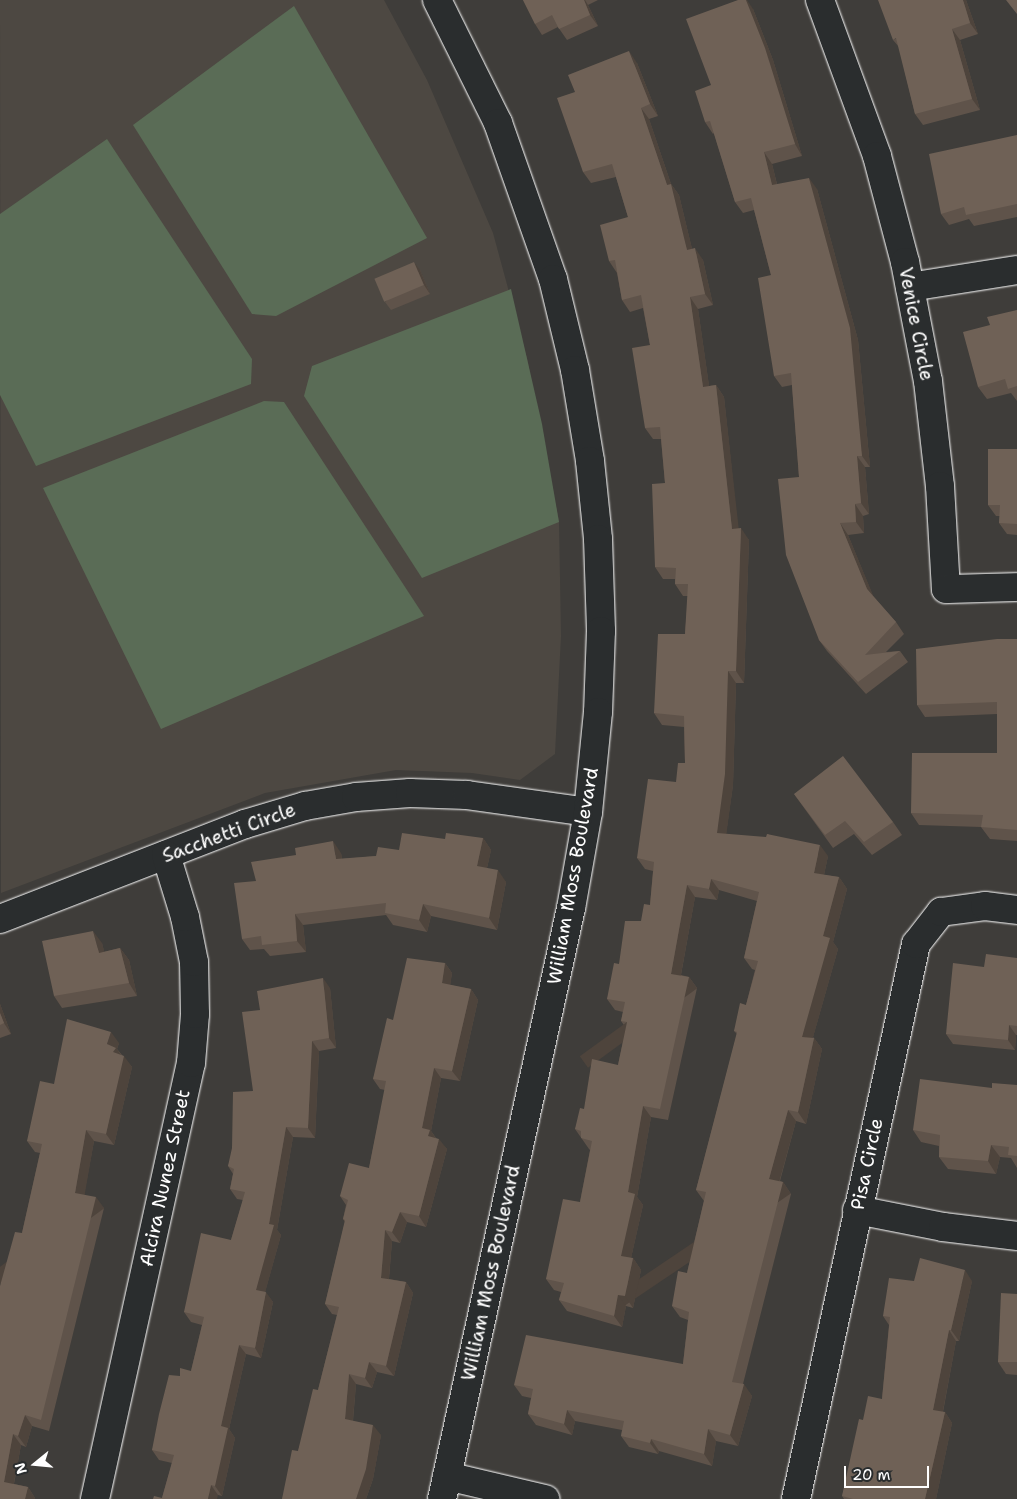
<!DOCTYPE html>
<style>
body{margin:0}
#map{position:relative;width:1017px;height:1499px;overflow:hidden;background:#3f3d3a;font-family:"Shantell Sans",sans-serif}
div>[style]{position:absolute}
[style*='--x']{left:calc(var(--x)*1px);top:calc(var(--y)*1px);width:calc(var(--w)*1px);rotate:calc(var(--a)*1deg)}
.built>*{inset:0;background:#4d4842}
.green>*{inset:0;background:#5a6c56}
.roads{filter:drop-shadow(0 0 1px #fff) drop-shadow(0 0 1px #fff)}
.minor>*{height:28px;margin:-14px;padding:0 14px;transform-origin:14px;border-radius:14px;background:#2a2d2e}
.tertiary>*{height:28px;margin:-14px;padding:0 14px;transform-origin:14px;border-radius:14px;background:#2a2d2e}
.wall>*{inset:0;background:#5f534a}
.shaded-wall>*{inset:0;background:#4e443c;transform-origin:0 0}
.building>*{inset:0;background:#6f6156;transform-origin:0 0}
span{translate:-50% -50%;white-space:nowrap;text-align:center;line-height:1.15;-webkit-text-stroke:4.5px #2a2d2e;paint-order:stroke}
.street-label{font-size:19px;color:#fff}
.north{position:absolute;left:10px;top:1439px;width:50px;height:50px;-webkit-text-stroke:4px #2a2d2e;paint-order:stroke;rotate:253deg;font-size:14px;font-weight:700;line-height:20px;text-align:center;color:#fff}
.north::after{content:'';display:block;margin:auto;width:18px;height:22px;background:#fff;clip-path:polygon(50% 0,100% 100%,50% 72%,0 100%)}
.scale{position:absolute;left:844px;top:1466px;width:85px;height:22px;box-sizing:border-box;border:2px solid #fff;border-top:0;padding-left:6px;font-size:15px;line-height:18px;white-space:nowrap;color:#fff;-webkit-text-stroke:4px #2a2d2e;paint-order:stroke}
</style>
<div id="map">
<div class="built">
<i style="clip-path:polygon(0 0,384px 0,427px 80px,493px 233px,527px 358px,559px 522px,561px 636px,555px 754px,520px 780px,472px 773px,396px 770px,265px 793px,1px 893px)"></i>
</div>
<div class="green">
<i style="clip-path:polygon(294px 6px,427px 238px,276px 316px,252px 314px,133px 125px)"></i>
<i style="clip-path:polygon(107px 139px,252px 359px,251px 384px,36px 466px,0 395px,0 214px)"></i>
<i style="clip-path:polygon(511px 289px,542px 424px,559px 522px,422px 578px,304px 396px,312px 366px)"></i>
<i style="clip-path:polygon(264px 401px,284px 402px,424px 616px,161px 729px,43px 488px)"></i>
</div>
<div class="roads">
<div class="minor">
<i style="--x:820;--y:0;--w:166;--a:69.9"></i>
<i style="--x:877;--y:156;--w:110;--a:75.2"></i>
<i style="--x:905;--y:262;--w:121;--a:79.1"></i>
<i style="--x:928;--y:381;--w:106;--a:83.5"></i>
<i style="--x:940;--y:486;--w:103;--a:86.7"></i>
<i style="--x:946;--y:589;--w:71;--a:-1.6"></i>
<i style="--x:910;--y:287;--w:108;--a:-9"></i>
<i style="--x:0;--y:919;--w:263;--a:-21.2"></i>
<i style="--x:245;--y:824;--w:63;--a:-16.7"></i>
<i style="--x:305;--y:806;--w:52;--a:-10"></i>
<i style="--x:356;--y:797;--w:54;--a:-4.2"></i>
<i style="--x:410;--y:793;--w:57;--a:2"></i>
<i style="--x:467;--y:795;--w:122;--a:8"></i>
<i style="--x:857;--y:1210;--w:88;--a:11.2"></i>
<i style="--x:943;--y:1227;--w:75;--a:6.9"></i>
<i style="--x:447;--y:1476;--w:101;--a:13.2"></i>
<i style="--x:95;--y:1499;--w:446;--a:-77.6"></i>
<i style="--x:191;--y:1063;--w:49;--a:-85.3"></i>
<i style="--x:195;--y:1014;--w:52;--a:-91.1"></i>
<i style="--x:194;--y:962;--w:46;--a:-101.3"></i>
<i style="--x:185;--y:917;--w:65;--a:-107"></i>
<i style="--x:796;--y:1499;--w:568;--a:-77.8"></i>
<i style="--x:916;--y:944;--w:41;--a:-52"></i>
<i style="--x:941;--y:912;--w:44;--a:-7.8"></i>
<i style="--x:985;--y:906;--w:32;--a:7"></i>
</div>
<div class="tertiary">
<i style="--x:437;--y:0;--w:137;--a:63.6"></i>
<i style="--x:498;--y:123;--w:165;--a:70.6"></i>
<i style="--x:553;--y:279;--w:94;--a:76.4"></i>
<i style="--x:575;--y:370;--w:92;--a:80.6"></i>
<i style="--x:590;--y:461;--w:78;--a:84.1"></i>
<i style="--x:598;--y:539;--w:92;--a:88.1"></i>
<i style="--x:601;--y:631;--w:81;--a:92.1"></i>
<i style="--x:598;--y:712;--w:100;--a:95.7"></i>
<i style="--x:588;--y:812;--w:97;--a:100"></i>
<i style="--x:571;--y:908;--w:605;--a:102.31"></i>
</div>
</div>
<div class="wall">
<i style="clip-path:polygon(523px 0,598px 0,588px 5px,598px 26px,567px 40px,558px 27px,542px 35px,535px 24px)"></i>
<i style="clip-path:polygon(966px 0,978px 34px,960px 40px,980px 110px,923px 125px,915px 114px,899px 47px,893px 40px)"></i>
<i style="clip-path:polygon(753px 9px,773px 60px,802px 156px,772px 164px,777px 184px,817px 189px,858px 340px,870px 467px,865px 467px,869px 514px,863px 516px,864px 533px,848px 535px,873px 596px,896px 622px,904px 634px,886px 652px,900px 651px,908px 662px,866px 694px,827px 651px,819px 640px,799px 477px,792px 385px,782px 387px,774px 376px,771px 275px,754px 210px,743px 213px,735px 202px,714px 133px,713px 134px,705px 122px,711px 85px)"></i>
<i style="clip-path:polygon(637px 63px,658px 116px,649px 119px,671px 184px,679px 195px,692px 249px,703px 260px,713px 305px,698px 309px,709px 386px,716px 385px,724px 397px,738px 528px,749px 540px,744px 683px,736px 683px,733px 785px,726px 834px,828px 856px,824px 875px,839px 877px,847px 889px,833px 942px,838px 949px,813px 1037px,814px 1038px,822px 1049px,806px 1124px,796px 1121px,780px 1181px,783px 1182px,791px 1194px,743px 1384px,752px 1396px,738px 1446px,716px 1441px,712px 1466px,659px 1451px,658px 1454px,629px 1447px,621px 1436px,622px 1430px,575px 1421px,572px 1435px,536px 1425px,528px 1414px,531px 1398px,522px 1396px,514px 1385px,683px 1364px,688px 1320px,680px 1317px,672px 1306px,687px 1273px,704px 1201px,696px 1190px,737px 1034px,734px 1031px,746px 1005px,755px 970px,752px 969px,744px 958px,757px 901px,719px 890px,717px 900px,695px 897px,681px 975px,689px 977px,697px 988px,668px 1120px,651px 1117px,637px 1197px,643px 1205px,631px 1258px,633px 1258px,641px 1270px,633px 1308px,626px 1306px,622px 1327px,567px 1311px,559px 1300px,561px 1292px,554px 1290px,546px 1279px,580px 1202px,590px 1150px,589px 1149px,575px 1129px,584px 1109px,618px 1065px,626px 1028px,621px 1021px,623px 1012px,615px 1010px,607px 999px,619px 964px,650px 905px,653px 871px,645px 869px,637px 858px,676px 782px,685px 763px,684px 727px,662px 725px,654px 713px,685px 634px,688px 596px,683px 596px,675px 584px,675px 579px,663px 579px,655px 567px,665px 483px,661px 439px,653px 439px,645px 428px,650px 345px,643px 308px,630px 312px,622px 300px,617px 273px,609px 261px,628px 217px,616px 177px,591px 183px,583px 172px,575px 92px)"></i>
<i style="clip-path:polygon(1017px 135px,1017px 217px,974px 226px,969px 219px,949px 225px,941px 214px)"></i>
<i style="clip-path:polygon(420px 270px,430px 294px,391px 310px,385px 302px)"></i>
<i style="clip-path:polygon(1017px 310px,1017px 401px,1011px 393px,987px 399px,978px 387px,990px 325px)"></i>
<i style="clip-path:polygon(1017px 449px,1017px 535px,1007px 534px,999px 523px,1000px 516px,996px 516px,988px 505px)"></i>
<i style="clip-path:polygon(1017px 639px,1017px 841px,990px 839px,981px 827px,919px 825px,911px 813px,997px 753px,997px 714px,925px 717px,917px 705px)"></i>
<i style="clip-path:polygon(794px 794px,893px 822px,902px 835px,872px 855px,854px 834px,833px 848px)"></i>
<i style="clip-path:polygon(483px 838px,491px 850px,487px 868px,506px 882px,497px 930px,431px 916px,427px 932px,393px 925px,386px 915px,303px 925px,306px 952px,270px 956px,264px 949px,250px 950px,242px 939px,256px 881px,341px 853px,342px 859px,376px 856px,445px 839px)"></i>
<i style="clip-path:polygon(102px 943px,104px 952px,120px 948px,129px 960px,137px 996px,62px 1008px,54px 996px)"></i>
<i style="clip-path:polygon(1017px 958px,1017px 1035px,1016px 1035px,1015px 1050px,953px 1044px,946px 1034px,984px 967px)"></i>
<i style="clip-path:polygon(445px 963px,452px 973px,450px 985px,471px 989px,478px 1000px,460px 1081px,441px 1078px,431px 1131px,436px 1138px,447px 1149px,426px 1227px,407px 1222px,400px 1243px,392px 1241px,389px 1279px,406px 1282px,413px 1293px,394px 1376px,377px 1372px,372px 1388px,356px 1384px,353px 1421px,381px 1435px,373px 1479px,366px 1499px,282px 1499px,298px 1451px,318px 1390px,337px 1315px,332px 1314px,325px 1304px,345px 1222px,343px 1219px,346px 1205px,340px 1196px,369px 1168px,385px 1090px,380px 1089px,373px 1079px,393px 1020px)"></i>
<i style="clip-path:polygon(330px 988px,336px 1048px,319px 1051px,315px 1138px,293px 1137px,277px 1230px,281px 1235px,265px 1292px,273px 1302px,261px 1358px,246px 1354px,229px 1429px,235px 1438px,222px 1496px,218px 1495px,162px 1498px,172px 1463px,159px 1460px,152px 1450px,180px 1376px,191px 1371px,202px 1325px,191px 1322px,184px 1312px,231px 1240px,243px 1200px,237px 1199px,230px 1189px,233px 1174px,228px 1166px,253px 1091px,260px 1010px)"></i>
<i style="clip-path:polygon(0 1004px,11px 1034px,0 1038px)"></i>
<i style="clip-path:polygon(119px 1043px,117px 1049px,132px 1067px,114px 1145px,94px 1141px,84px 1195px,104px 1208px,49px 1431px,32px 1426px,26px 1447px,21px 1445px,14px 1484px,28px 1487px,35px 1498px,35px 1499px,0 1499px,22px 1233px,40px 1153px,35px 1152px,27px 1141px,54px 1084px)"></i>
<i style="clip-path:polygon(1017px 1085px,1017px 1168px,1011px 1158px,1000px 1157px,996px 1174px,948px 1169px,939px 1157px,939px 1146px,921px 1142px,913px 1130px,992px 1088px)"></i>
<i style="clip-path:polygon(972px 1281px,959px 1341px,956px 1341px,943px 1412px,945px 1412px,952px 1423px,936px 1499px,844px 1499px,842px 1496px,863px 1420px,882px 1399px,889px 1325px,883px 1316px)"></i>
<i style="clip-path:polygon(1017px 1294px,1017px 1375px,1006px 1374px,998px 1362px)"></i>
</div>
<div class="shaded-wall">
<i style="clip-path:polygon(584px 0,585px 0,588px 5px,598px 26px,590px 15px)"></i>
<i style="clip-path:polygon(746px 0,747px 0,753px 9px,773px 60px,802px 156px,795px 144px)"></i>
<i style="clip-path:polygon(963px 0,966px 0,978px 34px,970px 23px)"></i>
<i style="clip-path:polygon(952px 29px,960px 40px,980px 110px,972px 99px)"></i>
<i style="clip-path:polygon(629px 51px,637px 63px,658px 116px,650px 104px)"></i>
<i style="clip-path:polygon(641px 108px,649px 119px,671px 184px,679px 195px,695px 261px,687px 250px,667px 185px)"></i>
<i style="clip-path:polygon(764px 152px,772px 164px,780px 197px,772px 185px)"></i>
<i style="clip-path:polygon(809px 178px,817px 189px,858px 340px,870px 467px,862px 456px)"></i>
<i style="clip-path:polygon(695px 248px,703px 260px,713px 305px,705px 294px)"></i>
<i style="clip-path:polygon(414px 262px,420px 270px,430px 294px,424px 285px)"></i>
<i style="clip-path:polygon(690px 297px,698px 309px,711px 399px,703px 387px)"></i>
<i style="clip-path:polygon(716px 385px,724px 397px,740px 540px,732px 529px)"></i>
<i style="clip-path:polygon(857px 456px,865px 467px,869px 514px,861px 503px)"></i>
<i style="clip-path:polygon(855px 504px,863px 516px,864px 533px,856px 522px)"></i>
<i style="clip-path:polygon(840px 523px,848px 535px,875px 600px,867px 589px)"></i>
<i style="clip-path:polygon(741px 528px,749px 540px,744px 683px,736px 671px)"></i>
<i style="clip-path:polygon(728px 671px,736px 683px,733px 785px,725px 844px,717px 833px)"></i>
<i style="clip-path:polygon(483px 838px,491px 850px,485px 877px,477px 866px)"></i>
<i style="clip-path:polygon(333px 841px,341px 853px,344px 871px,336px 859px)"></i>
<i style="clip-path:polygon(820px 845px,828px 856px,822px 884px,814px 873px)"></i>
<i style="clip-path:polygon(498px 870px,506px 882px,497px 930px,489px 918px)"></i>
<i style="clip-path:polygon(839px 877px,847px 889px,833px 942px,838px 949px,810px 1048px,802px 1037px,823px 936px)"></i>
<i style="clip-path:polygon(711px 879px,719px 890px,717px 900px,709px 889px)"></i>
<i style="clip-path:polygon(687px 885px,695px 897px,679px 985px,671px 974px)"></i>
<i style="clip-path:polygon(423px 904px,431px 916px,427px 932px,419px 920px)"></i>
<i style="clip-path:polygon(295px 914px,303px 925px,306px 952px,297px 941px)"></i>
<i style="clip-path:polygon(93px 931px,102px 943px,108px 966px,99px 953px)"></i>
<i style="clip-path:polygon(120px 948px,129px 960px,137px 996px,129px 983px)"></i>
<i style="clip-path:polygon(445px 963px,452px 973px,449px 994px,442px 983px)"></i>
<i style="left:689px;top:977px;width:14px;height:135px;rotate:54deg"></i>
<i style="clip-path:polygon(323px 978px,330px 988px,336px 1048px,329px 1038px)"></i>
<i style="clip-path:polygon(471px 989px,478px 1000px,460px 1081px,452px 1071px)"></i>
<i style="clip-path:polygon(0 1004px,11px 1034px,4px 1023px,0 1013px)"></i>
<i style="clip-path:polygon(1009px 1025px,1016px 1035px,1015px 1050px,1008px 1040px)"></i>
<i style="clip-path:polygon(111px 1032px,119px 1043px,117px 1049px,123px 1058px,124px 1056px,132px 1067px,114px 1145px,106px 1134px,121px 1064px,107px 1044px)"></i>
<i style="clip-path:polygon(814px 1038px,822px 1049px,806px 1124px,798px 1112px)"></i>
<i style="clip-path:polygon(312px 1041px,319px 1051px,315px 1138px,308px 1128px)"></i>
<i style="clip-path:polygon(434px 1068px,441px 1078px,431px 1131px,437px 1140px,435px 1146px,422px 1128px)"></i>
<i style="clip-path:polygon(643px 1106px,651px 1117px,637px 1197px,643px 1205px,629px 1267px,621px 1256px,628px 1192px)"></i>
<i style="clip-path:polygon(788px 1110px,796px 1121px,777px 1190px,769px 1179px)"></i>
<i style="clip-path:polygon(286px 1127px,293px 1137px,277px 1230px,281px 1235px,263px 1300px,256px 1290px,269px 1224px)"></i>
<i style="clip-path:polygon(86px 1130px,94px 1141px,83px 1204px,75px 1193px)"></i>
<i style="clip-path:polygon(439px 1139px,447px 1149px,426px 1227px,419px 1216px)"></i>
<i style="clip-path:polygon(991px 1145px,1000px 1157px,996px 1174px,988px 1161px)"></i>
<i style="left:783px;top:1182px;width:14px;height:206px;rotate:56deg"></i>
<i style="left:96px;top:1197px;width:14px;height:230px;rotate:54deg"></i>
<i style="clip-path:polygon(400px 1212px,407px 1222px,400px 1243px,392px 1232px)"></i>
<i style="clip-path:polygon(385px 1230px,392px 1241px,388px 1288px,381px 1278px)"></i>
<i style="clip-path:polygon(633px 1258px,641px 1270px,633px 1308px,625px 1296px)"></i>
<i style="clip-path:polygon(965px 1270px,972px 1281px,959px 1341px,951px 1330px)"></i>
<i style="clip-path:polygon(406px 1282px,413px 1293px,394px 1376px,386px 1366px)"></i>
<i style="clip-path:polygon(266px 1292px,273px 1302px,261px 1358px,255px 1348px)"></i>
<i style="clip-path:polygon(618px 1295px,626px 1306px,622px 1327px,614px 1316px)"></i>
<i style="clip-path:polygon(949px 1330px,956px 1341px,941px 1421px,933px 1410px)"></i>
<i style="clip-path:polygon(239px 1345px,246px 1354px,229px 1429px,235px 1438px,222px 1496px,215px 1486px,221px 1426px)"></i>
<i style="clip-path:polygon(369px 1362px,377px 1372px,372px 1388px,365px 1378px)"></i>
<i style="clip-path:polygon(349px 1374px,356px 1384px,352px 1429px,345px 1419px)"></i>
<i style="clip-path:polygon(744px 1384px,752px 1396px,738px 1446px,730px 1435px)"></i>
<i style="clip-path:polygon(567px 1410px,575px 1421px,572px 1435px,564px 1424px)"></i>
<i style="clip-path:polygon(945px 1412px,952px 1423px,936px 1499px,925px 1499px)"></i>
<i style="clip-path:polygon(25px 1415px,32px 1426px,26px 1447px,18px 1436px)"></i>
<i style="clip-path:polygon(373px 1425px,381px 1435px,373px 1479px,366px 1499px,356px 1499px)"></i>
<i style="clip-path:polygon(708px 1429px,716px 1441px,712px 1466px,704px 1454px)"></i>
<i style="clip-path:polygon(13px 1434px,21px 1445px,12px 1493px,4px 1482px)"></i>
<i style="clip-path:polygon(651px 1439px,659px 1451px,658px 1454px,650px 1443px)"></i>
<i style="clip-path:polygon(211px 1485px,218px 1495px,217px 1499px,208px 1499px)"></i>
<i style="clip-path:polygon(28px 1487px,35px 1498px,35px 1499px,25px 1499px)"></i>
</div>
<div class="building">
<i style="clip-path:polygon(523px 0,584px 0,590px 15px,559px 29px,552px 15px,535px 24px)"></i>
<i style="clip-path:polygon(738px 0,746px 0,765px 48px,795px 144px,764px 152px,772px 185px,809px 178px,850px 328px,862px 456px,857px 456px,861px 503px,855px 504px,856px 522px,840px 523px,867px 589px,896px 622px,865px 655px,900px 651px,858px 682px,819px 640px,786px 555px,778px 479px,799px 477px,791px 373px,774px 376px,758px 278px,771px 275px,751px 198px,735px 202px,710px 121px,705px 122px,695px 91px,711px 85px,686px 19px)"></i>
<i style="clip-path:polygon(878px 0,963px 0,970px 23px,952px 29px,972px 99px,915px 114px,896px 38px,893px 40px)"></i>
<i style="clip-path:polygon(1006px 0,1017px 0,1017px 14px)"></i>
<i style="clip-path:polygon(629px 51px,650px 104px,641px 108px,667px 185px,671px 184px,687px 250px,695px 248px,705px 294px,690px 297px,703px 387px,716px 385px,732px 529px,741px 528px,736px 671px,728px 671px,725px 774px,717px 833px,766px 837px,767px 834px,820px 845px,814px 873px,839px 877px,823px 936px,830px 938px,802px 1037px,814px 1038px,798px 1112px,788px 1110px,769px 1179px,783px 1182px,732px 1382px,744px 1384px,730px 1435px,708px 1429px,704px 1454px,651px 1439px,650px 1443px,621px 1436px,624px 1421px,567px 1410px,564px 1424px,528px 1414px,533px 1389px,514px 1385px,526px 1335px,683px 1364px,689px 1312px,672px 1306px,678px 1271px,687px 1273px,706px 1192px,696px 1190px,737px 1032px,734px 1031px,740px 1003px,746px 1005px,758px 961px,744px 958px,759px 892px,711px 879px,709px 889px,687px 885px,671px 974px,689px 977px,660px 1109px,643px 1106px,628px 1192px,635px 1194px,621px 1256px,633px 1258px,625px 1296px,618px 1295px,614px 1316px,559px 1300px,564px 1283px,546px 1279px,563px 1199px,580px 1202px,592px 1141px,581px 1138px,581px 1131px,575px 1129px,580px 1108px,584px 1109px,592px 1059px,618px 1065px,627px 1022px,621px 1021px,625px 1002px,607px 999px,614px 963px,619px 964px,625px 921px,641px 921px,644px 904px,650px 905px,654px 862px,637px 858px,648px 779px,676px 782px,678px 763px,685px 763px,684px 716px,654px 713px,658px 634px,685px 634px,688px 584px,675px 584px,676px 568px,655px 567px,652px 484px,665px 483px,660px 427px,645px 428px,632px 348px,650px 345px,641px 295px,622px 300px,615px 260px,609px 261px,600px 225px,628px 217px,612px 164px,583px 172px,557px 98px,575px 92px,568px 75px)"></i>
<i style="clip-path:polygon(1017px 135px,1017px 204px,966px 215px,964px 207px,941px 214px,929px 154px)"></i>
<i style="left:414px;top:262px;width:25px;height:43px;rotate:67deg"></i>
<i style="clip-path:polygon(1017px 310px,1017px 386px,1008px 389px,1005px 379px,978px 387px,963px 332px,990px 325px,987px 317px)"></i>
<i style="clip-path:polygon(988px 449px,1017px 449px,1017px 524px,999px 523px,1000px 505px,988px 505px)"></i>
<i style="clip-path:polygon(997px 639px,1017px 639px,1017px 830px,981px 827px,983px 815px,911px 813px,912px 753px,997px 753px,997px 702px,917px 705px,916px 649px)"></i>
<i style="clip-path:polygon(843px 756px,893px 822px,864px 842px,845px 821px,825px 835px,794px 794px)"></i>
<i style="clip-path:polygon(402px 833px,445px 839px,446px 833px,483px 838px,477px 866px,498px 870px,489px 918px,423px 904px,419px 920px,385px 913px,386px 903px,295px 914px,297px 941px,262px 945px,261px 936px,242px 939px,234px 883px,256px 881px,251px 862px,296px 855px,295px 848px,333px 841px,336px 859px,376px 856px,378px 847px,399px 850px)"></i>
<i style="clip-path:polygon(93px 931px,99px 953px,120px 948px,129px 983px,54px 996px,42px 941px)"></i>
<i style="clip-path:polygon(986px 954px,1017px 958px,1017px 1026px,1009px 1025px,1008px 1040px,946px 1034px,953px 963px,984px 967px)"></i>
<i style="clip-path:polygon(407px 958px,445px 963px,442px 983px,471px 989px,452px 1071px,434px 1068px,422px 1128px,430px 1130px,428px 1136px,439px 1139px,419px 1216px,400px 1212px,392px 1232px,385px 1230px,381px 1278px,406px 1282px,386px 1366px,369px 1362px,365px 1378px,349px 1374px,345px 1419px,373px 1425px,366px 1469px,356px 1499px,282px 1499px,292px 1450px,298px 1451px,313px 1389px,318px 1390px,339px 1307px,325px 1304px,345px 1220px,343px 1219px,348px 1200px,340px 1196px,349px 1163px,369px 1168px,386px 1081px,373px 1079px,387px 1018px,393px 1020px)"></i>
<i style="clip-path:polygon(323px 978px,329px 1038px,312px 1041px,308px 1128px,286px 1127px,269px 1224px,274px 1225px,256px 1290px,266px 1292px,255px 1348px,239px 1345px,221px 1426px,228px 1428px,215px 1486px,211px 1485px,208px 1499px,153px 1499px,154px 1496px,162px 1498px,174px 1455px,152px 1450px,159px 1414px,169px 1375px,180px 1376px,180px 1368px,191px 1371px,204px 1317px,184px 1312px,201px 1233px,231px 1240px,245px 1192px,230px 1189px,234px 1169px,228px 1166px,232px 1148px,233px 1092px,253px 1091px,242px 1012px,260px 1010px,257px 991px)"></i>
<i style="clip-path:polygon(0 1013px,4px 1023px,0 1025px)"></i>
<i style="clip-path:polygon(67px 1019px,111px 1032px,107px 1044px,116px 1048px,113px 1052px,124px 1056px,106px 1134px,86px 1130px,75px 1193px,96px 1197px,41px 1420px,25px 1415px,18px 1436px,13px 1434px,4px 1482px,28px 1487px,25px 1499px,0 1499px,0 1286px,15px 1232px,22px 1233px,42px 1144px,27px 1141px,40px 1081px,54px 1084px)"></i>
<i style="clip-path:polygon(920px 1079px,992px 1088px,992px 1083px,1017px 1085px,1017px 1156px,1008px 1155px,1009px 1147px,991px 1145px,988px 1161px,939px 1157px,940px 1135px,913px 1130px)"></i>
<i style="clip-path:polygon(920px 1258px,965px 1270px,951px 1330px,949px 1330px,933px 1410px,945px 1412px,925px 1499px,853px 1499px,842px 1496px,859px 1419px,863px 1420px,868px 1396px,882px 1399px,890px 1317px,883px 1316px,889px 1278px,914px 1281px)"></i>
<i style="clip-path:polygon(1001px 1293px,1017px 1294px,1017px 1362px,998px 1362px)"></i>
</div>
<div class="street-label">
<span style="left:916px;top:324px;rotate:79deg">Venice Circle</span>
<span style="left:229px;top:833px;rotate:-20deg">Sacchetti Circle</span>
<span style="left:573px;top:876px;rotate:-80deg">William Moss Boulevard</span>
<span style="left:867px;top:1164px;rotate:-78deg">Pisa Circle</span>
<span style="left:165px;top:1178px;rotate:-78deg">Alcira Nunez Street</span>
<span style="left:491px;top:1273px;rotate:-78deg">William Moss Boulevard</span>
</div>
<div class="north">N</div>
<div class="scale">20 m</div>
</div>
